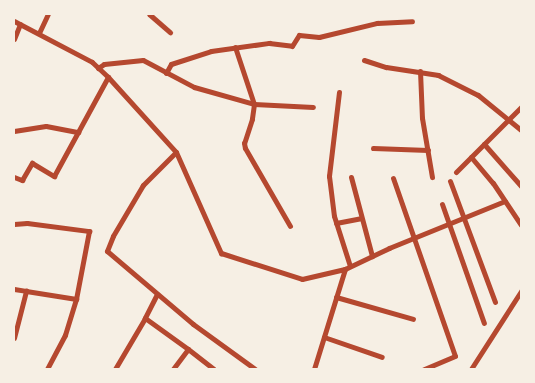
<!DOCTYPE html>
<style>
body{margin:0}
#map{position:relative;width:535px;height:383px;overflow:hidden;background:#f6efe4;font-family:"Roboto Condensed",sans-serif}
div>[style]{position:absolute}
[style*='--x']{left:calc(var(--x)*1px);top:calc(var(--y)*1px);width:calc(var(--w)*1px);rotate:calc(var(--a)*1deg)}
.minor>*{height:5px;margin:-2.5px;padding:0 2.5px;transform-origin:2.5px;border-radius:2.5px;background:#b5482f}
span{translate:-50% -50%;white-space:nowrap;text-align:center;line-height:1.15;-webkit-text-stroke:5px #f6efe4;paint-order:stroke}
.frame{position:absolute;inset:0;border:15px solid #f6efe4;pointer-events:none}
</style>
<div id="map">
<div class="minor">
<i style="--x:149;--y:14;--w:28;--a:41"></i>
<i style="--x:14;--y:21;--w:88;--a:27.7"></i>
<i style="--x:92;--y:62;--w:22;--a:43"></i>
<i style="--x:39;--y:33;--w:21;--a:-65"></i>
<i style="--x:14;--y:39;--w:16;--a:-68"></i>
<i style="--x:235;--y:47;--w:60;--a:71.6"></i>
<i style="--x:254;--y:104;--w:15;--a:98"></i>
<i style="--x:252;--y:119;--w:25;--a:108"></i>
<i style="--x:244;--y:143;--w:5;--a:79"></i>
<i style="--x:245;--y:148;--w:90;--a:60"></i>
<i style="--x:364;--y:60;--w:23;--a:18"></i>
<i style="--x:386;--y:67;--w:53;--a:8.7"></i>
<i style="--x:438;--y:75;--w:45;--a:26.6"></i>
<i style="--x:478;--y:95;--w:55;--a:39.1"></i>
<i style="--x:98;--y:68;--w:7;--a:-34"></i>
<i style="--x:104;--y:64;--w:39;--a:-6"></i>
<i style="--x:143;--y:60;--w:58;--a:27.9"></i>
<i style="--x:194;--y:87;--w:62;--a:15.8"></i>
<i style="--x:254;--y:104;--w:59;--a:2.9"></i>
<i style="--x:420;--y:71;--w:47;--a:87.6"></i>
<i style="--x:422;--y:118;--w:60;--a:80.4"></i>
<i style="--x:166;--y:73;--w:10;--a:-61"></i>
<i style="--x:171;--y:64;--w:42;--a:-18"></i>
<i style="--x:211;--y:51;--w:59;--a:-7.9"></i>
<i style="--x:269;--y:43;--w:23;--a:7"></i>
<i style="--x:292;--y:46;--w:13;--a:-58"></i>
<i style="--x:299;--y:35;--w:20;--a:6"></i>
<i style="--x:319;--y:37;--w:60;--a:-13.6"></i>
<i style="--x:377;--y:23;--w:35;--a:-3"></i>
<i style="--x:339;--y:92;--w:85;--a:96.8"></i>
<i style="--x:329;--y:176;--w:40;--a:82.9"></i>
<i style="--x:334;--y:216;--w:52;--a:72.3"></i>
<i style="--x:14;--y:131;--w:32;--a:-9"></i>
<i style="--x:46;--y:126;--w:33;--a:11"></i>
<i style="--x:484;--y:144;--w:56;--a:48.6"></i>
<i style="--x:373;--y:148;--w:55;--a:2.1"></i>
<i style="--x:176;--y:152;--w:47;--a:135"></i>
<i style="--x:143;--y:185;--w:59;--a:120.5"></i>
<i style="--x:113;--y:236;--w:16;--a:112"></i>
<i style="--x:107;--y:251;--w:113;--a:40.3"></i>
<i style="--x:193;--y:324;--w:77;--a:36"></i>
<i style="--x:471;--y:157;--w:34;--a:50"></i>
<i style="--x:493;--y:183;--w:50;--a:56.3"></i>
<i style="--x:456;--y:172;--w:92;--a:-45"></i>
<i style="--x:14;--y:177;--w:9;--a:21"></i>
<i style="--x:22;--y:180;--w:20;--a:-60"></i>
<i style="--x:32;--y:163;--w:26;--a:31"></i>
<i style="--x:54;--y:176;--w:113;--a:-61.4"></i>
<i style="--x:108;--y:77;--w:101;--a:47.8"></i>
<i style="--x:176;--y:152;--w:111;--a:66"></i>
<i style="--x:221;--y:253;--w:85;--a:17.8"></i>
<i style="--x:302;--y:279;--w:44;--a:-13.1"></i>
<i style="--x:345;--y:269;--w:49;--a:-25.5"></i>
<i style="--x:389;--y:248;--w:125;--a:-22.1"></i>
<i style="--x:351;--y:177;--w:82;--a:75.1"></i>
<i style="--x:393;--y:178;--w:188;--a:70.8"></i>
<i style="--x:455;--y:356;--w:34;--a:157"></i>
<i style="--x:450;--y:181;--w:129;--a:69.6"></i>
<i style="--x:442;--y:204;--w:126;--a:70.6"></i>
<i style="--x:336;--y:223;--w:25;--a:-11"></i>
<i style="--x:14;--y:224;--w:13;--a:-4"></i>
<i style="--x:27;--y:223;--w:63;--a:7.4"></i>
<i style="--x:89;--y:231;--w:69;--a:100.8"></i>
<i style="--x:76;--y:299;--w:38;--a:107"></i>
<i style="--x:65;--y:335;--w:38;--a:118"></i>
<i style="--x:14;--y:289;--w:12;--a:9"></i>
<i style="--x:157;--y:294;--w:27;--a:117"></i>
<i style="--x:145;--y:318;--w:53;--a:35.8"></i>
<i style="--x:336;--y:297;--w:80;--a:15.9"></i>
<i style="--x:324;--y:337;--w:61;--a:19"></i>
<i style="--x:14;--y:338;--w:49;--a:-75.7"></i>
<i style="--x:26;--y:291;--w:51;--a:9.1"></i>
<i style="--x:115;--y:369;--w:59;--a:-59.5"></i>
<i style="--x:173;--y:369;--w:25;--a:-53"></i>
<i style="--x:188;--y:349;--w:33;--a:38"></i>
<i style="--x:314;--y:369;--w:105;--a:-72.8"></i>
<i style="--x:471;--y:369;--w:93;--a:-57.3"></i>
</div>
<div class="frame"></div>
</div>
